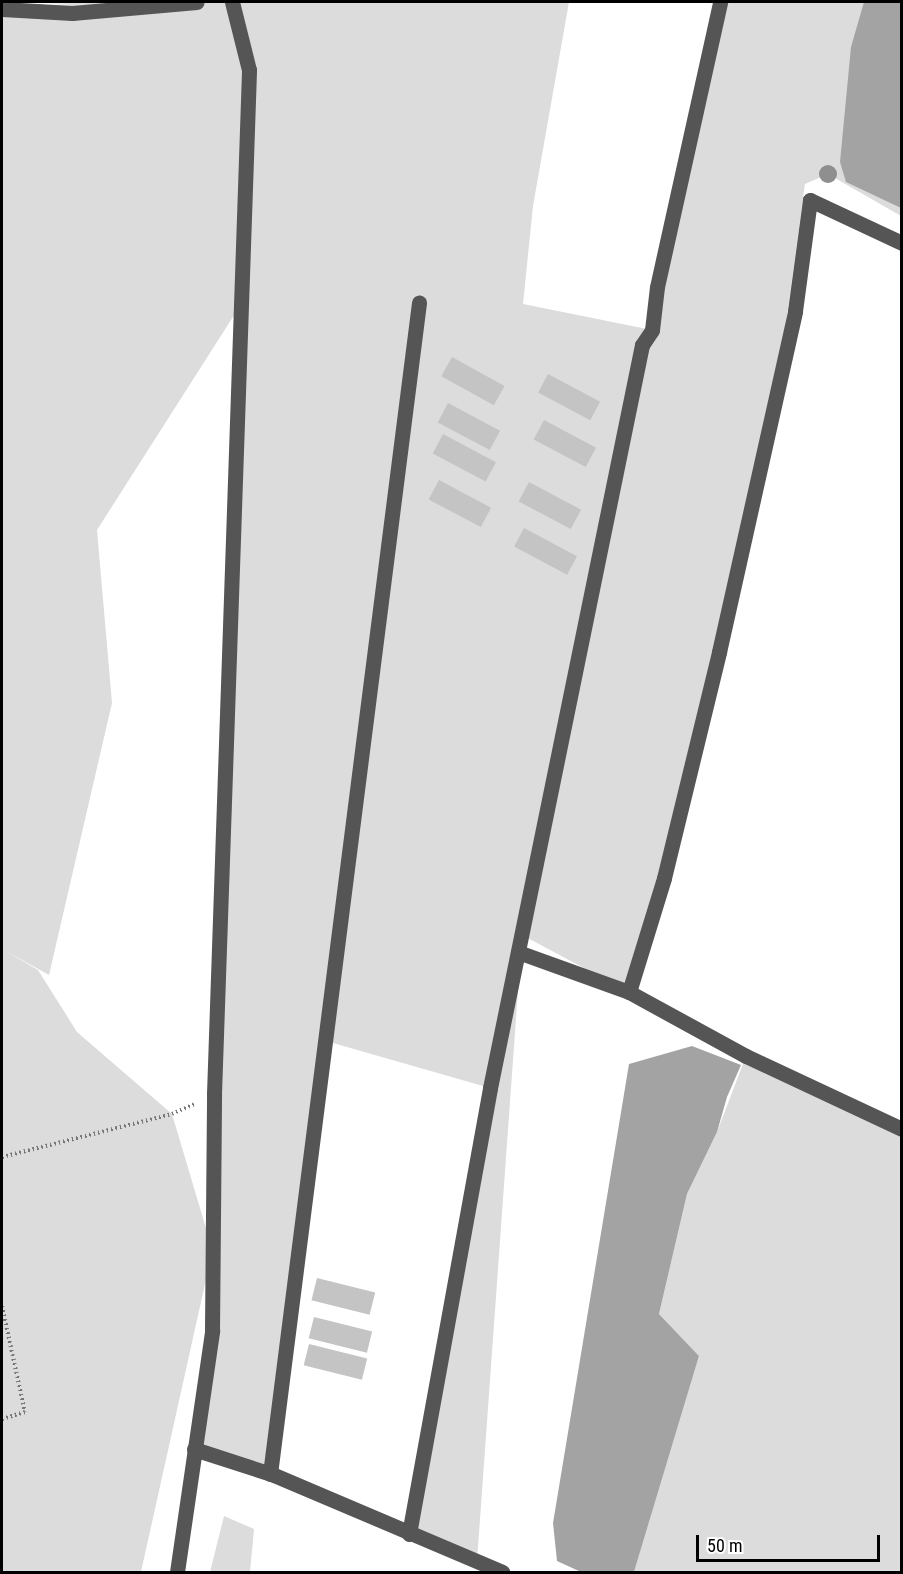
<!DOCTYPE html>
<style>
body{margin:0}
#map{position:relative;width:903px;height:1574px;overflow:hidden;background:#fff;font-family:"Roboto Condensed",sans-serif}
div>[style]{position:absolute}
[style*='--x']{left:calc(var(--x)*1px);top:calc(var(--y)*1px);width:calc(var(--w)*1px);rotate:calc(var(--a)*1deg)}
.green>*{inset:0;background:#dcdcdc}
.water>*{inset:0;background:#a3a3a3}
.building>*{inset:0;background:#c4c4c4;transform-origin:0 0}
.path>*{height:4px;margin-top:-2px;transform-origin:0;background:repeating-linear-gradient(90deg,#777 0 1.5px,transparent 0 4.5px)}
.minor>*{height:15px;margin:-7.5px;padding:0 7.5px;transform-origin:7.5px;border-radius:7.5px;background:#555}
.trees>*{width:18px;height:18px;margin:-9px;border-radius:50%;background:#8f8f8f}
span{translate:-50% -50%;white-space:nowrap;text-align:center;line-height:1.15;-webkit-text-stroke:4.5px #fff;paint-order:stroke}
.frame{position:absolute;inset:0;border:3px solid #000;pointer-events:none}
.scale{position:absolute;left:696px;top:1535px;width:184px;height:27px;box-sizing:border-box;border:3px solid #000;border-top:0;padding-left:8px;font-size:18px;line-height:21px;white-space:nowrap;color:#000;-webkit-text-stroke:4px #fff;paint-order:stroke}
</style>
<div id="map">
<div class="green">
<i style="clip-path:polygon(evenodd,24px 2px,569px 2px,533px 206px,523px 304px,652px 330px,720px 2px,901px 2px,901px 216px,828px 174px,805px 184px,777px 390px,629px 992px,522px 935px,477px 1561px,409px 1534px,490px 1088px,326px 1041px,271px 1467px,201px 1452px,207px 1275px,141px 1572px,2px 1572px,2px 7px,70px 4px,24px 2px,238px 309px,208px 1235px,172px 1114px,77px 1032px,38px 970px,4px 950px,49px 975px,112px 703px,97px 530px,238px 309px)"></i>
<i style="clip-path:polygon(746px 1056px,901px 1129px,901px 1572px,634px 1572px,699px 1356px,659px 1314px,687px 1194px,717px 1132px)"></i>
<i style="clip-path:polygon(224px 1516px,254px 1529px,250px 1572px,210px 1572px)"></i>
</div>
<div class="water">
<i style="clip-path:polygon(864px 2px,901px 2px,901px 208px,846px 182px,840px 162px,851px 47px)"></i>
<i style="clip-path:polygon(692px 1046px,741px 1065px,727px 1097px,717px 1132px,687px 1194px,659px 1314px,699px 1356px,634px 1572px,581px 1572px,557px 1561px,553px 1523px,629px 1064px)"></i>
</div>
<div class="building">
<i style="left:452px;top:357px;width:60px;height:22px;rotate:29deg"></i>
<i style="left:548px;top:374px;width:59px;height:21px;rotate:28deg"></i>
<i style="left:448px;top:403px;width:59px;height:22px;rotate:28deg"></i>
<i style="left:544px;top:420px;width:59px;height:22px;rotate:28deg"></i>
<i style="left:443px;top:434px;width:60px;height:22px;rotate:28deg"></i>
<i style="left:439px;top:480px;width:59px;height:22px;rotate:28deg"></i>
<i style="left:529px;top:482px;width:59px;height:22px;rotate:28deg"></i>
<i style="left:524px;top:528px;width:60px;height:21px;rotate:28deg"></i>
<i style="left:317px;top:1278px;width:60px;height:23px;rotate:14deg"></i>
<i style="left:314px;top:1317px;width:60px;height:22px;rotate:14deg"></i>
<i style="left:309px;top:1344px;width:60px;height:22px;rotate:14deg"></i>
</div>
<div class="path">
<i style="--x:2;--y:1157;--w:175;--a:-14.2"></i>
<i style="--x:172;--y:1114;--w:24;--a:-24"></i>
<i style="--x:2;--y:1306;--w:108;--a:77.8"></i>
<i style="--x:25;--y:1412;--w:24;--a:163"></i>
</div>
<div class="minor">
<i style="--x:2;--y:9;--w:70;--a:3.3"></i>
<i style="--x:72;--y:13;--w:125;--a:-5"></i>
<i style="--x:518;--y:952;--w:118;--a:19.8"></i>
<i style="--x:629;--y:992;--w:133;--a:28.7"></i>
<i style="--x:746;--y:1056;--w:172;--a:25.1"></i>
<i style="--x:629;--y:992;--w:119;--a:-72.9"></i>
<i style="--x:664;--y:878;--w:233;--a:-76.3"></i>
<i style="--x:719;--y:652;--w:349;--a:-77.4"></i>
<i style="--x:795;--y:311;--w:112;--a:-82.3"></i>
<i style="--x:810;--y:200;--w:102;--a:25.1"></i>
<i style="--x:194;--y:1449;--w:84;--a:18"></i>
<i style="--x:274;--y:1475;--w:248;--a:23"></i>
<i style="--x:270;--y:1474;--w:1181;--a:-82.75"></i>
<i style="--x:409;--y:1534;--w:453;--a:-79.7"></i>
<i style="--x:490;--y:1088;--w:758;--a:-78.44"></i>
<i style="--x:642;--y:345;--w:18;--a:-56"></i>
<i style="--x:652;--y:330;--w:43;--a:-83.4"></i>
<i style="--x:657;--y:287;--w:292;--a:-77.5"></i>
<i style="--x:177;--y:1572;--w:244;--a:-81.7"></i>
<i style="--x:212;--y:1331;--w:237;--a:-89.5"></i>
<i style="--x:214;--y:1094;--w:1025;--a:-88.04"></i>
<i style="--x:249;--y:70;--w:70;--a:-104"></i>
</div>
<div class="trees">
<i style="left:828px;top:174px"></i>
</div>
<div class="frame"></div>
<div class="scale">50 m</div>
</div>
